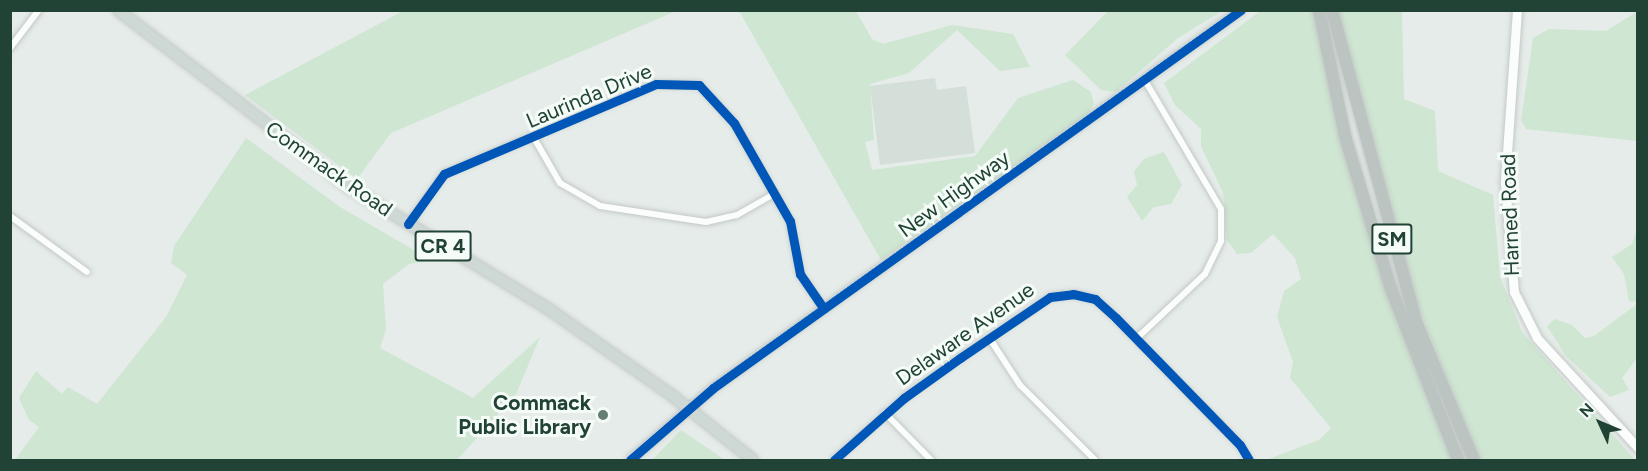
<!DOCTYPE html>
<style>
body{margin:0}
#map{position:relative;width:1648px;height:471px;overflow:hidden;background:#e6ece9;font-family:Figtree,sans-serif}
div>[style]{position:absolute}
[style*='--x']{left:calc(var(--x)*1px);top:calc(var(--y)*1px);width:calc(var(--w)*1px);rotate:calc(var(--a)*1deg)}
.built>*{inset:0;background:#d3dfd8}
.green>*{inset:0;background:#cee6d2}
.roads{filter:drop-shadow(0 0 2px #c3c9c6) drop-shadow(0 0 2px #c3c9c6)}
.minor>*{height:6px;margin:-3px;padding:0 3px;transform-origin:3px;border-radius:3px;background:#fbfcfc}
.tertiary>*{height:8px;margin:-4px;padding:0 4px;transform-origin:4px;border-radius:4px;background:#fbfcfc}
.secondary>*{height:9px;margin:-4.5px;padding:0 4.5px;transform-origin:4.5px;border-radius:4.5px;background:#fbfcfc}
.primary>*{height:10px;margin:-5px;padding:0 5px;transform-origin:5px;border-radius:5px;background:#ced8d4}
.motorway>*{height:12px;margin:-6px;padding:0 6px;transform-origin:6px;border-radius:6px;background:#bbc4c1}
.cycleway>*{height:9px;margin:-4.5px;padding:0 4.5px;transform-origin:4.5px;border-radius:4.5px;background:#0057b8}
.dots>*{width:16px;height:16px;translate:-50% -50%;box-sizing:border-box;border:3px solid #f5fbf7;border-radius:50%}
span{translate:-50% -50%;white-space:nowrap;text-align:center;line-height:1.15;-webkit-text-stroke:6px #f5fbf7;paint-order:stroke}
.shield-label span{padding:2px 4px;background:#f5fbf7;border:2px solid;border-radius:4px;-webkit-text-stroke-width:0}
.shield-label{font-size:20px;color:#204335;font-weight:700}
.street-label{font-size:21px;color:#204335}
.poi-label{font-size:21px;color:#204335;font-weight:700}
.right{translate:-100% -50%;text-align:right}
.frame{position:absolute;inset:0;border:12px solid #204335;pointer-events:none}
.north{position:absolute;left:1570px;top:393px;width:60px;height:60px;-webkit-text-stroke:4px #f5fbf7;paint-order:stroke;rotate:314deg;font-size:16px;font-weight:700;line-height:24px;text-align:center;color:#204335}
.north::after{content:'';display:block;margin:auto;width:21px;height:27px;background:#204335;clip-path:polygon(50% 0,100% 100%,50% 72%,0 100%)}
</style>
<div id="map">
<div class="built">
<i style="clip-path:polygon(935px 78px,937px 90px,966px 86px,975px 153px,880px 165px,870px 86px)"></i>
</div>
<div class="green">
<i style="clip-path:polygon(403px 11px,403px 10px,676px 11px,391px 133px,357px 179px,245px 95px)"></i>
<i style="clip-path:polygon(739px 11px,856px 11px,872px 39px,883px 44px,952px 25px,1013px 34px,1030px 67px,1000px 71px,957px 30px,909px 73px,870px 84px,874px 140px,865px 142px,872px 170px,975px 156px,1018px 98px,1073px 80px,1091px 92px,1094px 104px,1087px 115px,881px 260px)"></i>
<i style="clip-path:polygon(1108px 11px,1108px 10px,1222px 11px,1178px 38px,1116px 92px,1101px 90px,1065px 55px)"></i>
<i style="clip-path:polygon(1260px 11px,1313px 11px,1338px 119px,1407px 345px,1452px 460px,1266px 460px,1319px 440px,1331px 428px,1290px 378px,1293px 362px,1277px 317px,1284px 291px,1301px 279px,1295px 258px,1273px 234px,1251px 253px,1237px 254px,1227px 240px,1223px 193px,1201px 146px,1201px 129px,1175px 105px,1164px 83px)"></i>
<i style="clip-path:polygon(1337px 11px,1402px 11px,1404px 99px,1435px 111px,1438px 171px,1493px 195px,1500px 277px,1522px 332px,1635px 460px,1480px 460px,1416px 302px)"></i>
<i style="clip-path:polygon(1638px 11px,1637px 141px,1526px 129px,1521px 120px,1533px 38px,1549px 29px,1606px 31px)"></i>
<i style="clip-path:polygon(246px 138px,340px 207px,431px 260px,409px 264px,383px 284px,386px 329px,380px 348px,473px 398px,540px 337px,516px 394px,457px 460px,15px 460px,39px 427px,29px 420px,19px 398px,36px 371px,62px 394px,68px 387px,97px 404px,166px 317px,187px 275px,171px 263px,174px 246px)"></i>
<i style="clip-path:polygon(1164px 152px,1182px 185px,1171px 204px,1154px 207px,1142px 221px,1127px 197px,1137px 185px,1134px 171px,1144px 159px)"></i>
<i style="clip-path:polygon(1637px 229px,1637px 302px,1629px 301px,1624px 274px,1612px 257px,1632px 244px)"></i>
<i style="clip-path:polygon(1637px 304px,1637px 358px,1622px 378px,1629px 390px,1610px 397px,1566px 356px,1547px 326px,1555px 319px,1572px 325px,1585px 338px,1594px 336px)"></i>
<i style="clip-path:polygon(681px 430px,725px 460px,652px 460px)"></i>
</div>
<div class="roads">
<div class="minor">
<i style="--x:10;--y:48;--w:48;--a:-52.7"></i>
<i style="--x:534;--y:138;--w:52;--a:60"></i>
<i style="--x:560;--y:183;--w:46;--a:29.9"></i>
<i style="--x:600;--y:206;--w:107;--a:8.6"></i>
<i style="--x:706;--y:222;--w:32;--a:-13"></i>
<i style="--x:737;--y:215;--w:43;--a:-29.6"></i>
<i style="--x:10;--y:216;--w:95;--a:36"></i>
<i style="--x:408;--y:224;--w:62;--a:-54.2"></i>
<i style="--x:444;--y:174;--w:230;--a:-23"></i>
<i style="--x:656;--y:84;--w:43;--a:1.3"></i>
<i style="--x:699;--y:85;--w:52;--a:47.4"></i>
<i style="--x:734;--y:123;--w:113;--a:60.3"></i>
<i style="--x:790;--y:221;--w:54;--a:79.3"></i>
<i style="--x:800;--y:274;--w:42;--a:55.6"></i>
<i style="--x:1137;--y:338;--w:93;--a:-43.3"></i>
<i style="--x:1205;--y:274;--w:37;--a:-64"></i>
<i style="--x:1221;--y:241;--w:32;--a:-90"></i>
<i style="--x:1221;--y:209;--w:151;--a:-120.6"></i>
<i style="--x:990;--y:339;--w:55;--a:56.9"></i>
<i style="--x:1020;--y:385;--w:106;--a:45"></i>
<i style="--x:885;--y:413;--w:66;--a:45.6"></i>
<i style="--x:834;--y:460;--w:94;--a:-41.5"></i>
<i style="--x:904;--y:398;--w:69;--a:-35.5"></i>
<i style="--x:960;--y:358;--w:109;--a:-34.1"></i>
<i style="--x:1050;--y:297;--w:23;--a:-7"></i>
<i style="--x:1073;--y:294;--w:23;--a:13"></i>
<i style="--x:1095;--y:299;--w:28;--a:42"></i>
<i style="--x:1116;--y:318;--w:177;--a:45.7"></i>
<i style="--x:1240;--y:445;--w:17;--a:59"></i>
</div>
<div class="tertiary">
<i style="--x:630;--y:460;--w:110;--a:-40.9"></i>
<i style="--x:713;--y:388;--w:649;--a:-35.6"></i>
</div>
<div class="secondary">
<i style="--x:1517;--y:10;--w:173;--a:94"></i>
<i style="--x:1505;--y:183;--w:109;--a:85.3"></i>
<i style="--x:1514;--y:292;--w:51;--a:63.4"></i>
<i style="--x:1537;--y:338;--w:149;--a:47.4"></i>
</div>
<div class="primary">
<i style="--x:118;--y:10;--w:289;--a:37.5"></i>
<i style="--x:347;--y:186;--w:234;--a:31.4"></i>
<i style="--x:547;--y:308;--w:155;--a:35"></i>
<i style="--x:674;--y:397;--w:101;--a:38.6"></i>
</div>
<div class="motorway">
<i style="--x:1319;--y:10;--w:129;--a:78.3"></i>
<i style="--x:1345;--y:136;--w:160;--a:73.3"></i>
<i style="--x:1391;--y:289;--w:184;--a:68.6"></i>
<i style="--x:1332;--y:10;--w:325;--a:74.9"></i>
<i style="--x:1417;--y:324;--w:147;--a:67.3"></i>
</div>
</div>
<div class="cycleway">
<i style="--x:408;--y:224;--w:62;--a:-54.2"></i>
<i style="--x:444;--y:174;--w:230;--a:-23"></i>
<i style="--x:656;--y:84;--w:43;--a:1.3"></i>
<i style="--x:699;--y:85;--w:52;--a:47.4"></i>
<i style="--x:734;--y:123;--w:113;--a:60.3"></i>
<i style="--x:790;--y:221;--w:54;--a:79.3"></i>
<i style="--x:800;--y:274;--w:42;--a:55.6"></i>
<i style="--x:630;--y:460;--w:110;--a:-40.9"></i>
<i style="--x:713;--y:388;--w:649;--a:-35.6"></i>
<i style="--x:834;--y:460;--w:94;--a:-41.5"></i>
<i style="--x:904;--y:398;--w:69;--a:-35.5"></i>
<i style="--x:960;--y:358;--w:109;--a:-34.1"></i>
<i style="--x:1050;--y:297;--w:23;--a:-7"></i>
<i style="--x:1073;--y:294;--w:23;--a:13"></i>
<i style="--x:1095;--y:299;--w:28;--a:42"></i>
<i style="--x:1116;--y:318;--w:177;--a:45.7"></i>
<i style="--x:1240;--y:445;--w:17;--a:59"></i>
</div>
<div class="dots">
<i style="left:603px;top:415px;background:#657e74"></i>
</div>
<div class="shield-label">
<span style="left:1392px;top:239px">SM</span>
<span style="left:443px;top:246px">CR 4</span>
</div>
<div class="street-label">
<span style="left:589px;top:96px;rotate:-23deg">Laurinda Drive</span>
<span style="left:329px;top:169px;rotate:35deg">Commack Road</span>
<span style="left:954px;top:194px;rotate:-36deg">New Highway</span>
<span style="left:1510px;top:215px;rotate:-92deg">Harned Road</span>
<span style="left:965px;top:334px;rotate:-35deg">Delaware Avenue</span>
</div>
<div class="poi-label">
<span class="right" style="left:591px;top:415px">Commack<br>Public Library</span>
</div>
<div class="frame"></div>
<div class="north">N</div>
</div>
